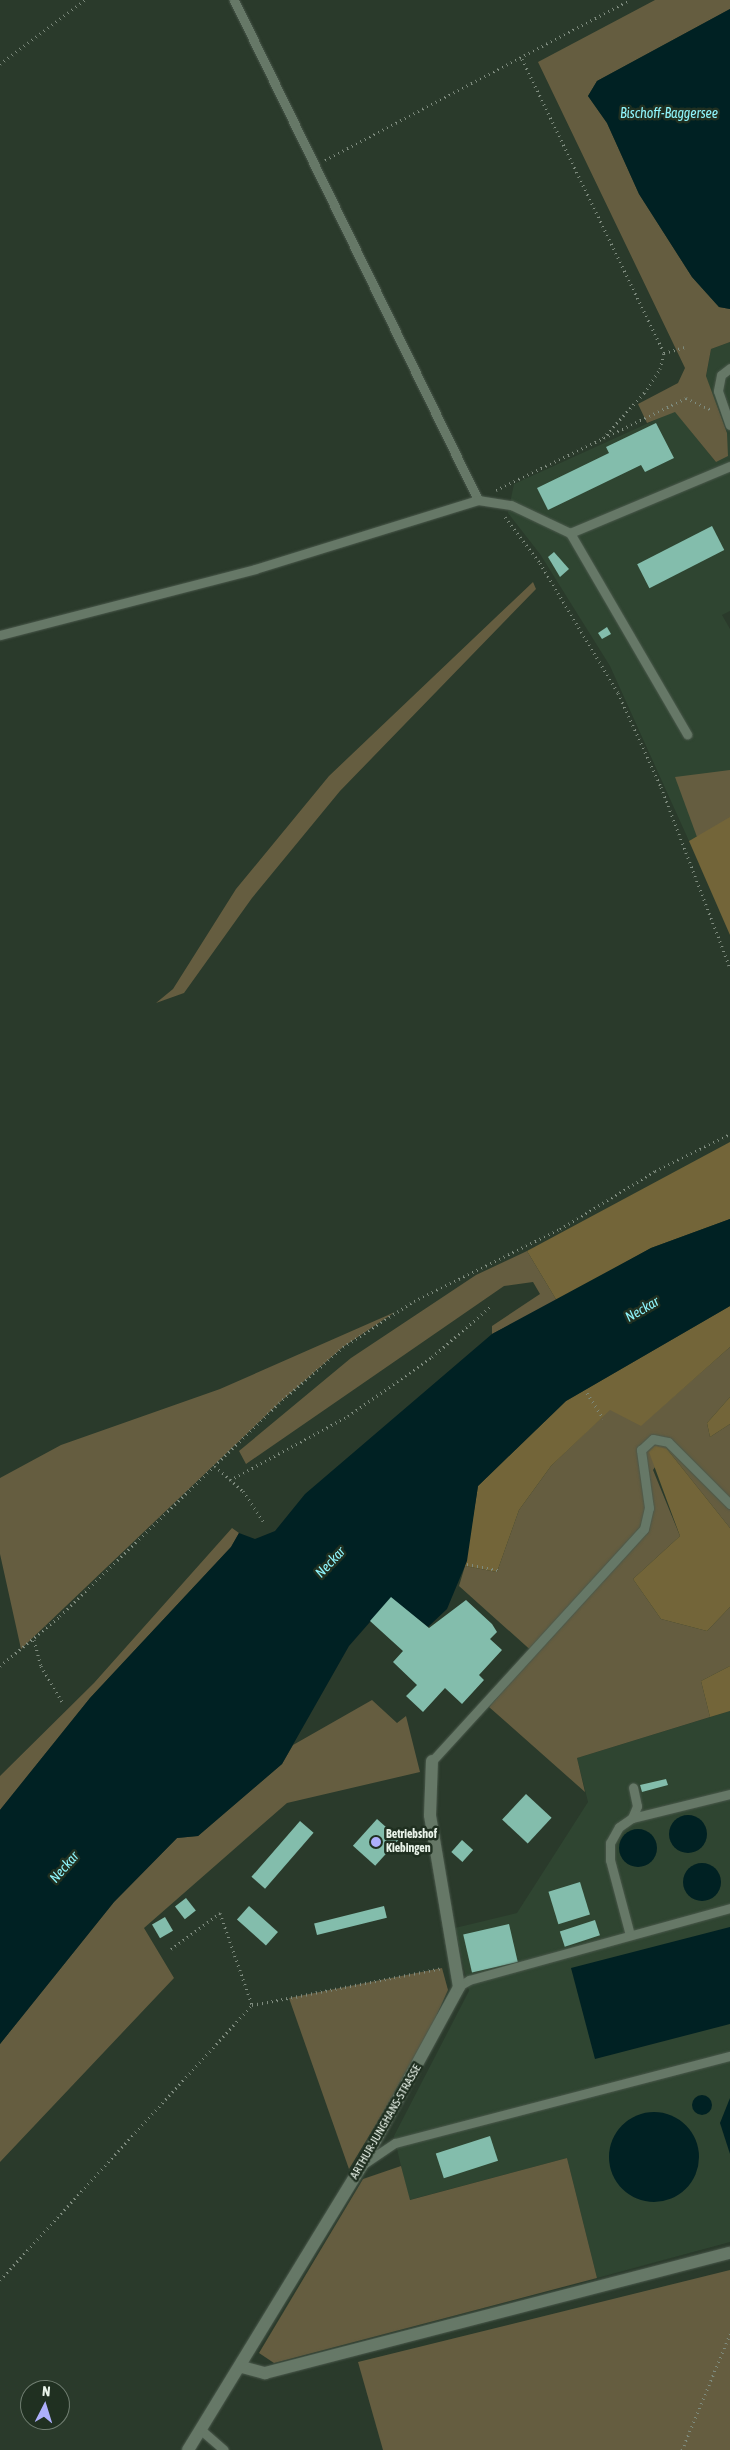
<!DOCTYPE html>
<style>
body{margin:0}
#map{position:relative;width:730px;height:2450px;overflow:hidden;background:#2a3a2b;font-family:"Asap Condensed",sans-serif}
div>[style]{position:absolute}
[style*='--x']{left:calc(var(--x)*1px);top:calc(var(--y)*1px);width:calc(var(--w)*1px);rotate:calc(var(--a)*1deg)}
.built>*{inset:0;background:#2f4531}
.green>*{inset:0;background:#655d40}
.forest>*{inset:0;background:#736539}
.water>*{inset:0;background:#002123}
.round{border-radius:50%}
.building>*{inset:0;background:#83bdac;transform-origin:0 0}
.path>*{height:3px;margin-top:-1.5px;transform-origin:0;background:repeating-linear-gradient(90deg,#7e8b7e 0 1px,transparent 0 5px)}
.roads{filter:drop-shadow(0 0 1px #4a584b) drop-shadow(0 0 1px #4a584b)}
.lane>*{height:9px;margin:-4.5px;padding:0 4.5px;transform-origin:4.5px;border-radius:4.5px;background:#667867}
.street>*{height:12px;margin:-6px;padding:0 6px;transform-origin:6px;border-radius:6px;background:#667867}
.dots>*{width:14px;height:14px;translate:-50% -50%;box-sizing:border-box;border:2px solid #203021;border-radius:50%}
span{translate:-50% -50%;white-space:nowrap;text-align:center;line-height:1.15;-webkit-text-stroke:5px #203021;paint-order:stroke}
.poi-label{font-size:12px;color:#e9f3e9;font-weight:700}
.left{translate:0 -50%;text-align:left}
.street-label{font-size:12px;color:#e9f3e9}
.water-label{font-size:14px;color:#8ff5fb;font-style:italic}
.north{position:absolute;left:20px;top:2380px;width:50px;height:50px;box-sizing:border-box;background:#203021;border:1px solid #707e71;border-radius:50%;rotate:5deg;font-size:14px;font-weight:700;line-height:20px;text-align:center;color:#e9f3e9}
.north::after{content:'';display:block;margin:auto;width:18px;height:22px;background:#adaffb;clip-path:polygon(50% 0,100% 100%,50% 72%,0 100%)}
</style>
<div id="map">
<div class="built">
<i style="clip-path:polygon(730px 342px,730px 611px,722px 615px,730px 629px,730px 817px,689px 841px,610px 666px,540px 554px,508px 513px,514px 484px,675px 411px,716px 462px,727px 433px,706px 377px,711px 349px)"></i>
<i style="clip-path:polygon(730px 1711px,730px 2242px,597px 2278px,567px 2158px,409px 2200px,394px 2136px,469px 1991px,455px 1928px,517px 1913px,588px 1802px,577px 1758px)"></i>
</div>
<div class="green">
<i style="clip-path:polygon(655px 0,730px 0,730px 9px,597px 81px,588px 96px,607px 123px,639px 194px,692px 277px,719px 307px,730px 309px,730px 342px,711px 349px,706px 376px,727px 433px,728px 456px,716px 462px,675px 412px,647px 423px,638px 404px,678px 383px,685px 368px,538px 62px)"></i>
<i style="clip-path:polygon(533px 582px,536px 589px,340px 791px,252px 898px,184px 993px,156px 1003px,173px 989px,236px 889px,329px 776px)"></i>
<i style="clip-path:polygon(730px 770px,730px 927px,675px 777px)"></i>
<i style="clip-path:polygon(527px 1251px,557px 1301px,492px 1334px,492px 1326px,540px 1294px,533px 1282px,504px 1286px,246px 1464px,239px 1451px,351px 1358px,476px 1275px)"></i>
<i style="clip-path:polygon(395px 1312px,343px 1347px,279px 1403px,21px 1649px,0 1554px,0 1478px,61px 1445px,220px 1389px)"></i>
<i style="clip-path:polygon(730px 1347px,730px 1397px,707px 1423px,710px 1437px,730px 1424px,730px 1528px,667px 1449px,653px 1470px,680px 1536px,633px 1579px,661px 1619px,707px 1631px,730px 1607px,730px 1666px,701px 1681px,710px 1717px,577px 1758px,585px 1792px,489px 1707px,535px 1654px,459px 1586px,465px 1566px,497px 1572px,519px 1510px,551px 1466px,610px 1409px,641px 1425px)"></i>
<i style="clip-path:polygon(232px 1528px,239px 1533px,231px 1547px,90px 1698px,0 1810px,0 1776px,94px 1683px)"></i>
<i style="clip-path:polygon(372px 1700px,397px 1723px,406px 1716px,420px 1772px,287px 1803px,144px 1928px,174px 1978px,0 2162px,0 2044px,114px 1902px,177px 1838px,198px 1836px,282px 1764px,293px 1745px)"></i>
<i style="clip-path:polygon(442px 1968px,448px 1990px,421px 2050px,349px 2169px,289px 1998px)"></i>
<i style="clip-path:polygon(567px 2158px,597px 2278px,274px 2363px,259px 2353px,363px 2179px,401px 2166px,410px 2200px)"></i>
<i style="clip-path:polygon(730px 2270px,730px 2450px,383px 2450px,358px 2362px)"></i>
</div>
<div class="forest">
<i style="clip-path:polygon(730px 817px,730px 935px,689px 841px)"></i>
<i style="clip-path:polygon(730px 1142px,730px 1219px,651px 1248px,557px 1301px,527px 1251px)"></i>
<i style="clip-path:polygon(730px 1306px,730px 1347px,641px 1426px,610px 1410px,551px 1466px,519px 1510px,497px 1572px,465px 1566px,478px 1486px,566px 1401px)"></i>
<i style="clip-path:polygon(730px 1397px,730px 1424px,710px 1437px,707px 1423px)"></i>
<i style="clip-path:polygon(655px 1446px,667px 1449px,730px 1528px,730px 1607px,707px 1631px,661px 1619px,633px 1579px,680px 1536px,649px 1452px)"></i>
<i style="clip-path:polygon(730px 1666px,730px 1711px,710px 1717px,701px 1681px)"></i>
</div>
<div class="water">
<i style="clip-path:polygon(730px 9px,730px 309px,719px 307px,692px 277px,639px 194px,607px 123px,588px 96px,597px 81px)"></i>
<i style="clip-path:polygon(730px 1219px,730px 1306px,566px 1401px,478px 1486px,467px 1561px,447px 1609px,428px 1627px,391px 1598px,349px 1646px,282px 1764px,198px 1836px,177px 1838px,114px 1902px,0 2044px,0 1810px,90px 1698px,231px 1547px,239px 1533px,255px 1539px,275px 1531px,305px 1494px,492px 1334px,651px 1248px)"></i>
<i class="round" style="left:669px;top:1815px;width:38px;height:38px"></i>
<i class="round" style="left:619px;top:1829px;width:38px;height:38px"></i>
<i class="round" style="left:683px;top:1863px;width:38px;height:38px"></i>
<i style="clip-path:polygon(730px 1927px,730px 2024px,595px 2059px,571px 1968px)"></i>
<i class="round" style="left:692px;top:2095px;width:20px;height:20px"></i>
<i style="clip-path:polygon(730px 2098px,730px 2154px,720px 2123px)"></i>
<i class="round" style="left:609px;top:2112px;width:90px;height:90px"></i>
</div>
<div class="building">
<i style="clip-path:polygon(656px 423px,674px 458px,645px 472px,641px 465px,548px 510px,537px 488px,609px 453px,606px 447px)"></i>
<i style="left:712px;top:526px;width:27px;height:84px;rotate:63deg"></i>
<i style="clip-path:polygon(554px 552px,569px 569px,560px 577px,548px 557px)"></i>
<i style="clip-path:polygon(607px 627px,611px 634px,602px 639px,598px 633px)"></i>
<i style="clip-path:polygon(391px 1597px,429px 1628px,466px 1600px,492px 1624px,497px 1632px,490px 1639px,502px 1650px,479px 1675px,484px 1680px,462px 1704px,445px 1688px,423px 1712px,406px 1696px,417px 1685px,393px 1662px,403px 1651px,370px 1621px)"></i>
<i style="clip-path:polygon(666px 1779px,668px 1785px,642px 1792px,640px 1785px)"></i>
<i style="left:526px;top:1794px;width:35px;height:35px;rotate:43deg"></i>
<i style="left:377px;top:1819px;width:30px;height:36px;rotate:42deg"></i>
<i style="left:300px;top:1821px;width:18px;height:74px;rotate:41deg"></i>
<i style="left:462px;top:1840px;width:15px;height:16px;rotate:42deg"></i>
<i style="left:580px;top:1882px;width:34px;height:33px;rotate:73deg"></i>
<i style="left:186px;top:1898px;width:16px;height:14px;rotate:52deg"></i>
<i style="left:249px;top:1906px;width:39px;height:18px;rotate:42deg"></i>
<i style="left:384px;top:1906px;width:12px;height:72px;rotate:76deg"></i>
<i style="left:165px;top:1917px;width:16px;height:15px;rotate:60deg"></i>
<i style="left:595px;top:1920px;width:16px;height:37px;rotate:72deg"></i>
<i style="left:509px;top:1924px;width:39px;height:47px;rotate:77deg"></i>
<i style="left:490px;top:2136px;width:26px;height:57px;rotate:72deg"></i>
</div>
<div class="path">
<i style="--x:522;--y:59;--w:326;--a:64.2"></i>
<i style="--x:0;--y:64;--w:106;--a:-37"></i>
<i style="--x:325;--y:160;--w:344;--a:-27.7"></i>
<i style="--x:603;--y:438;--w:61;--a:-47.7"></i>
<i style="--x:644;--y:393;--w:29;--a:-56"></i>
<i style="--x:660;--y:369;--w:16;--a:-76"></i>
<i style="--x:664;--y:353;--w:22;--a:-16"></i>
<i style="--x:496;--y:490;--w:211;--a:-25.8"></i>
<i style="--x:686;--y:398;--w:29;--a:25"></i>
<i style="--x:505;--y:517;--w:58;--a:52.7"></i>
<i style="--x:540;--y:563;--w:152;--a:59"></i>
<i style="--x:618;--y:693;--w:103;--a:65.4"></i>
<i style="--x:661;--y:787;--w:194;--a:69.1"></i>
<i style="--x:587;--y:1393;--w:30;--a:57"></i>
<i style="--x:215;--y:1466;--w:38;--a:42"></i>
<i style="--x:243;--y:1491;--w:36;--a:56"></i>
<i style="--x:230;--y:1480;--w:134;--a:-28.5"></i>
<i style="--x:348;--y:1416;--w:103;--a:-35.1"></i>
<i style="--x:432;--y:1357;--w:79;--a:-40.9"></i>
<i style="--x:467;--y:1564;--w:32;--a:11"></i>
<i style="--x:34;--y:1640;--w:27;--a:75"></i>
<i style="--x:41;--y:1666;--w:43;--a:59.3"></i>
<i style="--x:0;--y:1666;--w:78;--a:-39.8"></i>
<i style="--x:60;--y:1616;--w:305;--a:-44.2"></i>
<i style="--x:279;--y:1403;--w:85;--a:-41.2"></i>
<i style="--x:343;--y:1347;--w:85;--a:-32.9"></i>
<i style="--x:414;--y:1301;--w:163;--a:-26.3"></i>
<i style="--x:560;--y:1229;--w:111;--a:-31.4"></i>
<i style="--x:655;--y:1171;--w:84;--a:-26.3"></i>
<i style="--x:171;--y:1949;--w:61;--a:-36.3"></i>
<i style="--x:220;--y:1913;--w:97;--a:70.8"></i>
<i style="--x:0;--y:2280;--w:373;--a:-47.5"></i>
<i style="--x:252;--y:2005;--w:194;--a:-11"></i>
<i style="--x:682;--y:2450;--w:126;--a:-67.5"></i>
</div>
<div class="roads">
<div class="lane">
<i style="--x:234;--y:0;--w:556;--a:63.99"></i>
<i style="--x:730;--y:368;--w:11;--a:142"></i>
<i style="--x:721;--y:375;--w:16;--a:101"></i>
<i style="--x:718;--y:391;--w:36;--a:71"></i>
<i style="--x:570;--y:533;--w:233;--a:59.8"></i>
<i style="--x:0;--y:635;--w:263;--a:-14.5"></i>
<i style="--x:255;--y:569;--w:233;--a:-17.2"></i>
<i style="--x:478;--y:500;--w:33;--a:9"></i>
<i style="--x:511;--y:505;--w:65;--a:25.4"></i>
<i style="--x:570;--y:533;--w:173;--a:-22.7"></i>
<i style="--x:432;--y:1761;--w:314;--a:-47.6"></i>
<i style="--x:644;--y:1529;--w:22;--a:-77"></i>
<i style="--x:649;--y:1508;--w:59;--a:-97.9"></i>
<i style="--x:641;--y:1450;--w:16;--a:-43"></i>
<i style="--x:653;--y:1439;--w:15;--a:11"></i>
<i style="--x:668;--y:1442;--w:88;--a:45"></i>
<i style="--x:632;--y:1818;--w:13;--a:-67"></i>
<i style="--x:637;--y:1806;--w:19;--a:-102"></i>
<i style="--x:630;--y:1935;--w:78;--a:-104.9"></i>
<i style="--x:610;--y:1860;--w:17;--a:-90"></i>
<i style="--x:610;--y:1843;--w:18;--a:-61"></i>
<i style="--x:619;--y:1827;--w:16;--a:-35"></i>
<i style="--x:632;--y:1818;--w:101;--a:-13.8"></i>
<i style="--x:459;--y:1986;--w:12;--a:-31"></i>
<i style="--x:469;--y:1980;--w:271;--a:-15.4"></i>
<i style="--x:365;--y:2163;--w:36;--a:-34"></i>
<i style="--x:395;--y:2143;--w:346;--a:-14.6"></i>
<i style="--x:201;--y:2430;--w:30;--a:41"></i>
</div>
<div class="street">
<i style="--x:242;--y:2367;--w:24;--a:15"></i>
<i style="--x:265;--y:2373;--w:480;--a:-14.5"></i>
<i style="--x:188;--y:2450;--w:334;--a:-58.6"></i>
<i style="--x:362;--y:2165;--w:203;--a:-61.4"></i>
<i style="--x:459;--y:1987;--w:174;--a:-99.6"></i>
<i style="--x:430;--y:1815;--w:54;--a:-87.9"></i>
</div>
</div>
<div class="dots">
<i style="left:376px;top:1842px;background:#adaffb"></i>
</div>
<div class="poi-label">
<span class="left" style="left:386px;top:1842px">Betriebshof<br>Kiebingen</span>
</div>
<div class="street-label">
<span style="left:386px;top:2122px;rotate:-60deg">ARTHUR-JUNGHANS-STRASSE</span>
</div>
<div class="water-label">
<span style="left:669px;top:113px">Bischoff-Baggersee</span>
<span style="left:642px;top:1309px;rotate:-30deg">Neckar</span>
<span style="left:330px;top:1562px;rotate:-47deg">Neckar</span>
<span style="left:64px;top:1867px;rotate:-49deg">Neckar</span>
</div>
<div class="north">N</div>
</div>
